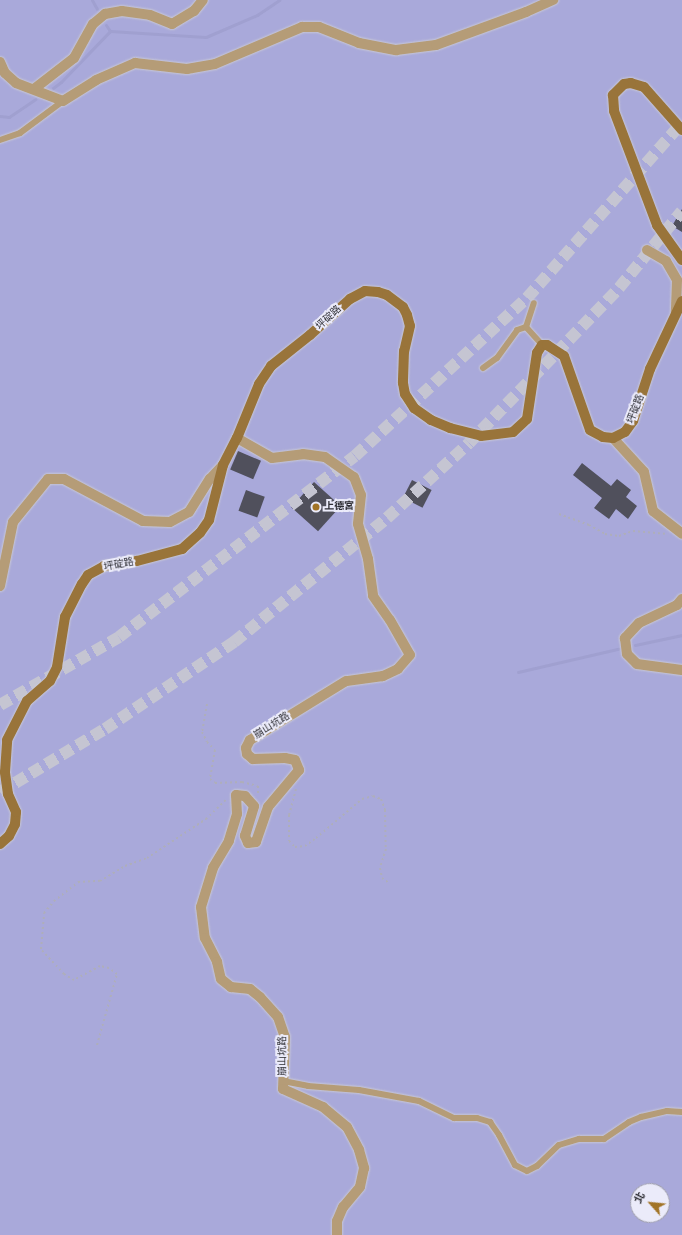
<!DOCTYPE html>
<meta charset="utf-8">
<style>
body{margin:0}
#map{position:relative;width:682px;height:1235px;overflow:hidden;background:#ebebfa;font-family:"Nunito Sans","Noto Sans TC",sans-serif}
div>[style]{position:absolute}
[style*='--x']{left:calc(var(--x)*1px);top:calc(var(--y)*1px);width:calc(var(--w)*1px);rotate:calc(var(--a)*1deg)}
.forest>*{inset:0;background:#a9a9da}
.stream>*{height:3px;margin:-1.5px;padding:0 1.5px;transform-origin:1.5px;border-radius:1.5px;background:#a0a0d0}
.building>*{inset:0;background:#50505c;transform-origin:0 0}
.highway-tunnel>*{height:12px;margin-top:-6px;transform-origin:0;background:repeating-linear-gradient(90deg,#c5c5d2 0 12px,transparent 0 18px)}
.path>*{height:2px;margin-top:-1px;transform-origin:0;background:repeating-linear-gradient(90deg,#aeaeba 0 2px,transparent 0 5px)}
.roads{filter:drop-shadow(0 0 1px #c9c9d6) drop-shadow(0 0 1px #c9c9d6)}
.lane>*{height:6px;margin:-3px;padding:0 3px;transform-origin:3px;border-radius:3px;background:#b59c77}
.street>*{height:10px;margin:-5px;padding:0 5px;transform-origin:5px;border-radius:5px;background:#b59c77}
.secondary>*{height:10px;margin:-5px;padding:0 5px;transform-origin:5px;border-radius:5px;background:#99743a}
.dots>*{width:11px;height:11px;translate:-50% -50%;box-sizing:border-box;border:2px solid #ebebfa;border-radius:50%}
span{translate:-50% -50%;white-space:nowrap;text-align:center;line-height:1.15;-webkit-text-stroke:4px #ebebfa;paint-order:stroke}
.street-label{font-size:10px;color:#2e2e34}
.poi-label{font-size:10px;color:#2e2e34;font-weight:700}
.left{translate:0 -50%;text-align:left}
.north{position:absolute;left:630px;top:1183px;width:40px;height:40px;box-sizing:border-box;background:#ebebfa;border:1px solid #9f9fab;border-radius:50%;rotate:297deg;font-size:11px;font-weight:700;line-height:16px;text-align:center;color:#2e2e34}
.north::after{content:'';display:block;margin:auto;width:14px;height:18px;background:#a27427;clip-path:polygon(50% 0,100% 100%,50% 72%,0 100%)}
</style>
<div id="map">
<div class="forest">
<i style="clip-path:polygon(evenodd,0 0,682px 0,682px 1235px,0 1235px,0 0,638px 1191px,662px 1191px,662px 1215px,638px 1215px,638px 1191px)"></i>
</div>
<div class="stream">
<i style="--x:92;--y:0;--w:10;--a:61"></i>
<i style="--x:106;--y:25;--w:7;--a:56"></i>
<i style="--x:53;--y:88;--w:10;--a:-37"></i>
<i style="--x:61;--y:82;--w:71;--a:-46.1"></i>
<i style="--x:110;--y:31;--w:96;--a:3.6"></i>
<i style="--x:206;--y:37;--w:56;--a:-23.3"></i>
<i style="--x:257;--y:15;--w:27;--a:-34"></i>
<i style="--x:0;--y:116;--w:9;--a:6"></i>
<i style="--x:9;--y:117;--w:32;--a:-34"></i>
<i style="--x:635;--y:645;--w:48;--a:-12"></i>
<i style="--x:518;--y:672;--w:103;--a:-13"></i>
</div>
<div class="building">
<i style="clip-path:polygon(682px 209px,682px 232px,672px 226px)"></i>
<i style="left:238px;top:451px;width:25px;height:20px;rotate:23deg"></i>
<i style="clip-path:polygon(582px 463px,611px 486px,617px 479px,631px 490px,626px 497px,637px 506px,628px 519px,616px 509px,609px 519px,594px 508px,602px 498px,573px 475px)"></i>
<i style="left:412px;top:480px;width:22px;height:20px;rotate:27deg"></i>
<i style="left:314px;top:482px;width:36px;height:34px;rotate:42deg"></i>
<i style="left:246px;top:490px;width:20px;height:22px;rotate:20deg"></i>
</div>
<div class="highway-tunnel">
<i style="--x:0;--y:705;--w:137;--a:-29.7"></i>
<i style="--x:119;--y:637;--w:297;--a:-37.5"></i>
<i style="--x:355;--y:456;--w:234;--a:-42.6"></i>
<i style="--x:527;--y:298;--w:234;--a:-48.5"></i>
<i style="--x:0;--y:792;--w:122;--a:-31"></i>
<i style="--x:105;--y:729;--w:156;--a:-34"></i>
<i style="--x:234;--y:642;--w:197;--a:-39"></i>
<i style="--x:387;--y:518;--w:111;--a:-42.4"></i>
<i style="--x:469;--y:443;--w:216;--a:-45.9"></i>
<i style="--x:619;--y:288;--w:99;--a:-50.7"></i>
</div>
<div class="path">
<i style="--x:559;--y:514;--w:32;--a:20"></i>
<i style="--x:589;--y:525;--w:18;--a:29"></i>
<i style="--x:605;--y:534;--w:14;--a:8"></i>
<i style="--x:619;--y:536;--w:15;--a:-20"></i>
<i style="--x:633;--y:531;--w:32;--a:5"></i>
<i style="--x:207;--y:704;--w:28;--a:100"></i>
<i style="--x:202;--y:732;--w:11;--a:63"></i>
<i style="--x:207;--y:742;--w:11;--a:45"></i>
<i style="--x:215;--y:750;--w:29;--a:100"></i>
<i style="--x:210;--y:779;--w:6;--a:39"></i>
<i style="--x:215;--y:783;--w:27;--a:-2"></i>
<i style="--x:242;--y:782;--w:16;--a:14"></i>
<i style="--x:258;--y:786;--w:10;--a:90"></i>
<i style="--x:296;--y:789;--w:27;--a:105"></i>
<i style="--x:289;--y:815;--w:26;--a:90"></i>
<i style="--x:289;--y:841;--w:8;--a:45"></i>
<i style="--x:295;--y:847;--w:10;--a:-6"></i>
<i style="--x:305;--y:846;--w:14;--a:-36"></i>
<i style="--x:316;--y:838;--w:60;--a:-40.3"></i>
<i style="--x:362;--y:799;--w:11;--a:-15"></i>
<i style="--x:373;--y:796;--w:9;--a:21"></i>
<i style="--x:381;--y:799;--w:12;--a:70"></i>
<i style="--x:385;--y:810;--w:39;--a:89"></i>
<i style="--x:386;--y:849;--w:20;--a:108"></i>
<i style="--x:380;--y:868;--w:10;--a:79"></i>
<i style="--x:382;--y:878;--w:9;--a:36"></i>
<i style="--x:97;--y:1045;--w:74;--a:-74.3"></i>
<i style="--x:117;--y:974;--w:10;--a:-143"></i>
<i style="--x:109;--y:968;--w:9;--a:-167"></i>
<i style="--x:100;--y:966;--w:30;--a:152"></i>
<i style="--x:74;--y:980;--w:12;--a:-149"></i>
<i style="--x:64;--y:974;--w:34;--a:-133"></i>
<i style="--x:41;--y:949;--w:36;--a:-85"></i>
<i style="--x:44;--y:913;--w:16;--a:-50"></i>
<i style="--x:54;--y:901;--w:31;--a:-38"></i>
<i style="--x:78;--y:882;--w:22;--a:-3"></i>
<i style="--x:100;--y:881;--w:29;--a:-31"></i>
<i style="--x:125;--y:866;--w:23;--a:-20"></i>
<i style="--x:147;--y:858;--w:71;--a:-33.5"></i>
<i style="--x:206;--y:819;--w:29;--a:-44"></i>
</div>
<div class="roads">
<div class="lane">
<i style="--x:0;--y:140;--w:21;--a:-19"></i>
<i style="--x:20;--y:133;--w:54;--a:-36.7"></i>
<i style="--x:526;--y:327;--w:24;--a:48"></i>
<i style="--x:483;--y:368;--w:17;--a:-36"></i>
<i style="--x:497;--y:358;--w:34;--a:-54"></i>
<i style="--x:517;--y:330;--w:9;--a:-18"></i>
<i style="--x:526;--y:327;--w:25;--a:-72"></i>
<i style="--x:283;--y:1081;--w:25;--a:11"></i>
<i style="--x:308;--y:1086;--w:51;--a:4.5"></i>
<i style="--x:359;--y:1090;--w:61;--a:10.4"></i>
<i style="--x:419;--y:1101;--w:39;--a:26"></i>
<i style="--x:454;--y:1118;--w:23;--a:0"></i>
<i style="--x:477;--y:1118;--w:14;--a:17"></i>
<i style="--x:490;--y:1122;--w:16;--a:55"></i>
<i style="--x:499;--y:1135;--w:34;--a:62"></i>
<i style="--x:515;--y:1165;--w:13;--a:27"></i>
<i style="--x:527;--y:1171;--w:11;--a:-27"></i>
<i style="--x:537;--y:1166;--w:30;--a:-44"></i>
<i style="--x:559;--y:1145;--w:21;--a:-17"></i>
<i style="--x:579;--y:1139;--w:25;--a:0"></i>
<i style="--x:604;--y:1139;--w:30;--a:-34"></i>
<i style="--x:629;--y:1122;--w:13;--a:-23"></i>
<i style="--x:641;--y:1117;--w:27;--a:-13"></i>
<i style="--x:667;--y:1111;--w:15;--a:4"></i>
</div>
<div class="street">
<i style="--x:0;--y:62;--w:12;--a:66"></i>
<i style="--x:5;--y:73;--w:15;--a:42"></i>
<i style="--x:16;--y:83;--w:50;--a:21"></i>
<i style="--x:63;--y:101;--w:39;--a:-32"></i>
<i style="--x:96;--y:80;--w:43;--a:-23.6"></i>
<i style="--x:135;--y:63;--w:52;--a:6.6"></i>
<i style="--x:187;--y:69;--w:28;--a:-10"></i>
<i style="--x:215;--y:64;--w:95;--a:-23"></i>
<i style="--x:302;--y:27;--w:17;--a:0"></i>
<i style="--x:319;--y:27;--w:43;--a:21.8"></i>
<i style="--x:359;--y:43;--w:38;--a:11"></i>
<i style="--x:396;--y:50;--w:40;--a:-7.1"></i>
<i style="--x:436;--y:45;--w:96;--a:-20.1"></i>
<i style="--x:526;--y:12;--w:30;--a:-24"></i>
<i style="--x:34;--y:89;--w:51;--a:-37.8"></i>
<i style="--x:74;--y:58;--w:39;--a:-61"></i>
<i style="--x:93;--y:24;--w:16;--a:-40"></i>
<i style="--x:105;--y:14;--w:17;--a:-10"></i>
<i style="--x:122;--y:11;--w:28;--a:8"></i>
<i style="--x:150;--y:15;--w:24;--a:22"></i>
<i style="--x:172;--y:24;--w:26;--a:-31"></i>
<i style="--x:194;--y:11;--w:14;--a:-51"></i>
<i style="--x:647;--y:250;--w:22;--a:30"></i>
<i style="--x:666;--y:261;--w:22;--a:60"></i>
<i style="--x:677;--y:280;--w:33;--a:92"></i>
<i style="--x:237;--y:438;--w:40;--a:29.7"></i>
<i style="--x:272;--y:458;--w:31;--a:-7"></i>
<i style="--x:303;--y:454;--w:22;--a:8"></i>
<i style="--x:325;--y:457;--w:35;--a:35"></i>
<i style="--x:354;--y:477;--w:19;--a:69"></i>
<i style="--x:361;--y:495;--w:29;--a:96"></i>
<i style="--x:358;--y:524;--w:36;--a:74"></i>
<i style="--x:368;--y:559;--w:37;--a:82"></i>
<i style="--x:373;--y:596;--w:29;--a:55"></i>
<i style="--x:390;--y:620;--w:40;--a:60.3"></i>
<i style="--x:410;--y:655;--w:18;--a:131"></i>
<i style="--x:398;--y:669;--w:17;--a:155"></i>
<i style="--x:383;--y:676;--w:37;--a:172"></i>
<i style="--x:346;--y:681;--w:113;--a:148.4"></i>
<i style="--x:250;--y:740;--w:9;--a:117"></i>
<i style="--x:246;--y:748;--w:6;--a:81"></i>
<i style="--x:247;--y:754;--w:8;--a:40"></i>
<i style="--x:253;--y:759;--w:32;--a:-2"></i>
<i style="--x:285;--y:758;--w:10;--a:11"></i>
<i style="--x:295;--y:760;--w:11;--a:68"></i>
<i style="--x:299;--y:770;--w:48;--a:130"></i>
<i style="--x:268;--y:807;--w:37;--a:109"></i>
<i style="--x:256;--y:842;--w:8;--a:173"></i>
<i style="--x:248;--y:843;--w:8;--a:-113"></i>
<i style="--x:245;--y:836;--w:31;--a:-73"></i>
<i style="--x:254;--y:806;--w:13;--a:-132"></i>
<i style="--x:245;--y:796;--w:9;--a:-174"></i>
<i style="--x:236;--y:795;--w:19;--a:87"></i>
<i style="--x:237;--y:814;--w:28;--a:107"></i>
<i style="--x:229;--y:841;--w:31;--a:121"></i>
<i style="--x:213;--y:868;--w:41;--a:107.1"></i>
<i style="--x:201;--y:907;--w:31;--a:83"></i>
<i style="--x:205;--y:938;--w:27;--a:63"></i>
<i style="--x:217;--y:962;--w:17;--a:77"></i>
<i style="--x:221;--y:979;--w:13;--a:39"></i>
<i style="--x:231;--y:987;--w:19;--a:6"></i>
<i style="--x:250;--y:989;--w:13;--a:39"></i>
<i style="--x:260;--y:997;--w:27;--a:48"></i>
<i style="--x:278;--y:1017;--w:21;--a:71"></i>
<i style="--x:285;--y:1037;--w:52;--a:92.2"></i>
<i style="--x:283;--y:1089;--w:44;--a:24.2"></i>
<i style="--x:323;--y:1107;--w:31;--a:40"></i>
<i style="--x:347;--y:1127;--w:26;--a:62"></i>
<i style="--x:359;--y:1150;--w:19;--a:74"></i>
<i style="--x:364;--y:1168;--w:19;--a:102"></i>
<i style="--x:360;--y:1187;--w:26;--a:130"></i>
<i style="--x:343;--y:1207;--w:15;--a:113"></i>
<i style="--x:337;--y:1221;--w:14;--a:90"></i>
<i style="--x:613;--y:438;--w:46;--a:47.6"></i>
<i style="--x:644;--y:472;--w:40;--a:77"></i>
<i style="--x:653;--y:511;--w:37;--a:38"></i>
<i style="--x:0;--y:586;--w:65;--a:-78.5"></i>
<i style="--x:13;--y:522;--w:55;--a:-50.9"></i>
<i style="--x:48;--y:479;--w:16;--a:0"></i>
<i style="--x:64;--y:479;--w:89;--a:28"></i>
<i style="--x:143;--y:521;--w:27;--a:2"></i>
<i style="--x:170;--y:522;--w:21;--a:-28"></i>
<i style="--x:189;--y:512;--w:39;--a:-58"></i>
<i style="--x:210;--y:479;--w:19;--a:-47"></i>
<i style="--x:682;--y:599;--w:8;--a:130"></i>
<i style="--x:677;--y:605;--w:42;--a:154.7"></i>
<i style="--x:639;--y:623;--w:21;--a:133"></i>
<i style="--x:625;--y:638;--w:16;--a:83"></i>
<i style="--x:627;--y:654;--w:14;--a:45"></i>
<i style="--x:637;--y:664;--w:45;--a:7.6"></i>
</div>
<div class="secondary">
<i style="--x:682;--y:130;--w:57;--a:-131.5"></i>
<i style="--x:644;--y:87;--w:14;--a:-163"></i>
<i style="--x:631;--y:83;--w:7;--a:172"></i>
<i style="--x:624;--y:84;--w:16;--a:135"></i>
<i style="--x:613;--y:95;--w:16;--a:86"></i>
<i style="--x:614;--y:111;--w:122;--a:69.3"></i>
<i style="--x:657;--y:225;--w:43;--a:54.5"></i>
<i style="--x:0;--y:844;--w:12;--a:-42"></i>
<i style="--x:9;--y:836;--w:13;--a:-63"></i>
<i style="--x:15;--y:824;--w:12;--a:-85"></i>
<i style="--x:16;--y:812;--w:20;--a:-114"></i>
<i style="--x:8;--y:794;--w:22;--a:-98"></i>
<i style="--x:5;--y:772;--w:32;--a:-86"></i>
<i style="--x:7;--y:740;--w:44;--a:-62.9"></i>
<i style="--x:27;--y:701;--w:30;--a:-41"></i>
<i style="--x:50;--y:681;--w:16;--a:-63"></i>
<i style="--x:57;--y:667;--w:51;--a:-80.9"></i>
<i style="--x:65;--y:617;--w:37;--a:-63"></i>
<i style="--x:82;--y:584;--w:11;--a:-56"></i>
<i style="--x:88;--y:575;--w:18;--a:-29"></i>
<i style="--x:104;--y:566;--w:33;--a:-9"></i>
<i style="--x:137;--y:561;--w:47;--a:-14.9"></i>
<i style="--x:182;--y:549;--w:24;--a:-42"></i>
<i style="--x:200;--y:533;--w:16;--a:-55"></i>
<i style="--x:209;--y:520;--w:57;--a:-75.7"></i>
<i style="--x:223;--y:465;--w:30;--a:-63"></i>
<i style="--x:237;--y:438;--w:58;--a:-67.8"></i>
<i style="--x:259;--y:384;--w:22;--a:-56"></i>
<i style="--x:271;--y:366;--w:50;--a:-38.5"></i>
<i style="--x:310;--y:335;--w:54;--a:-42"></i>
<i style="--x:350;--y:299;--w:17;--a:-28"></i>
<i style="--x:365;--y:291;--w:13;--a:4"></i>
<i style="--x:378;--y:292;--w:9;--a:18"></i>
<i style="--x:387;--y:295;--w:20;--a:37"></i>
<i style="--x:403;--y:307;--w:9;--a:63"></i>
<i style="--x:407;--y:315;--w:11;--a:75"></i>
<i style="--x:410;--y:326;--w:26;--a:103"></i>
<i style="--x:404;--y:351;--w:32;--a:92"></i>
<i style="--x:403;--y:383;--w:11;--a:80"></i>
<i style="--x:405;--y:394;--w:17;--a:57"></i>
<i style="--x:414;--y:408;--w:21;--a:35"></i>
<i style="--x:431;--y:420;--w:21;--a:23"></i>
<i style="--x:450;--y:428;--w:32;--a:14"></i>
<i style="--x:481;--y:436;--w:32;--a:-7"></i>
<i style="--x:513;--y:432;--w:19;--a:-43"></i>
<i style="--x:527;--y:419;--w:67;--a:-81.4"></i>
<i style="--x:537;--y:353;--w:9;--a:-58"></i>
<i style="--x:542;--y:345;--w:5;--a:0"></i>
<i style="--x:547;--y:345;--w:20;--a:33"></i>
<i style="--x:564;--y:356;--w:78;--a:70.6"></i>
<i style="--x:590;--y:430;--w:15;--a:28"></i>
<i style="--x:603;--y:437;--w:10;--a:6"></i>
<i style="--x:613;--y:438;--w:13;--a:-27"></i>
<i style="--x:625;--y:432;--w:14;--a:-54"></i>
<i style="--x:633;--y:421;--w:55;--a:-71.9"></i>
<i style="--x:650;--y:369;--w:75;--a:-64.8"></i>
</div>
</div>
<div class="dots">
<i style="left:316px;top:507px;background:#a27427"></i>
</div>
<div class="street-label">
<span style="left:329px;top:318px;rotate:-43deg">坪碇路</span>
<span style="left:636px;top:409px;rotate:-69deg">坪碇路</span>
<span style="left:119px;top:565px;rotate:-11deg">坪碇路</span>
<span style="left:272px;top:726px;rotate:-32deg">崩山坑路</span>
<span style="left:283px;top:1056px;rotate:-90deg">崩山坑路</span>
</div>
<div class="poi-label">
<span class="left" style="left:324px;top:507px">上德宮</span>
</div>
<div class="north">北</div>
</div>
